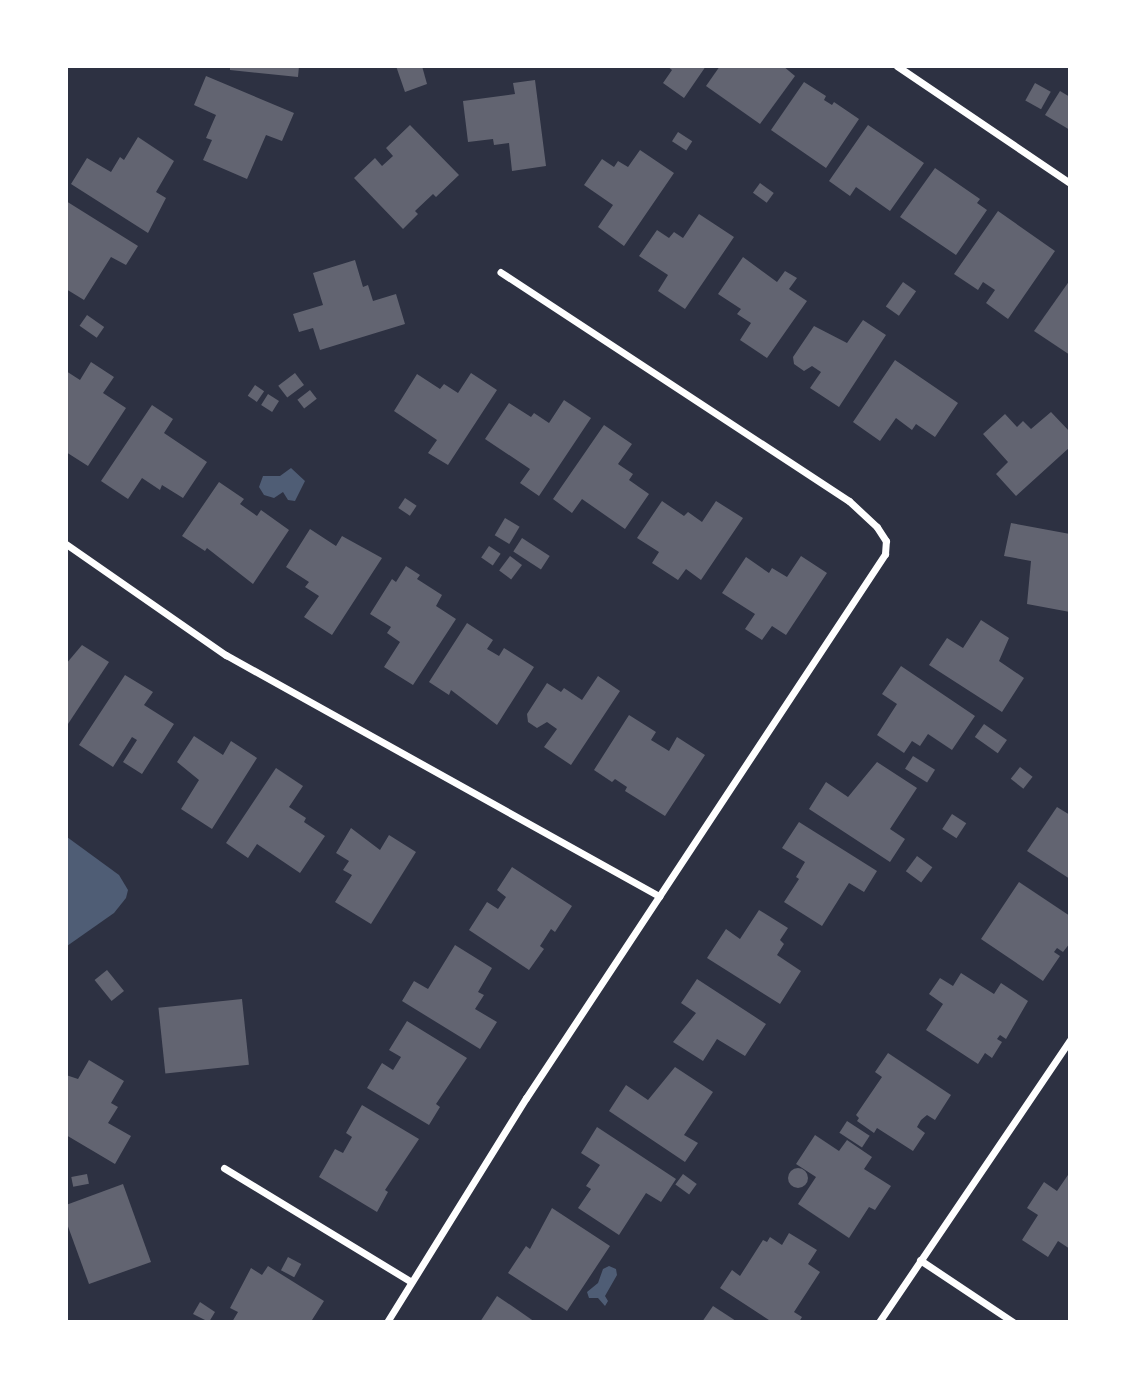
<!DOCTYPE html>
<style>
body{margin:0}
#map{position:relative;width:1136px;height:1388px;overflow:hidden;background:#2d3142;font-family:Overpass,sans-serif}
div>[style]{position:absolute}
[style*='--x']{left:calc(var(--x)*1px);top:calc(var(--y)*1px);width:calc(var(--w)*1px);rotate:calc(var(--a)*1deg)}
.water>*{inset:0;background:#4f5d75}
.building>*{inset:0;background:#626471;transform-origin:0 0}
.round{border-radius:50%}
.minor>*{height:7px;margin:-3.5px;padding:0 3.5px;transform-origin:3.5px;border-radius:3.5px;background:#fff}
span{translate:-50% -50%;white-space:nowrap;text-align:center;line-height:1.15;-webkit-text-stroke:6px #fff;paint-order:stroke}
.frame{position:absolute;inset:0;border:68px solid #fff;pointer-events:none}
</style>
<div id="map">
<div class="water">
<i style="clip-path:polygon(291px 468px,305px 481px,295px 501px,288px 500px,283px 492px,274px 498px,264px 495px,259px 487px,263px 476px,280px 476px)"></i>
<i style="clip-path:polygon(67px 837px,119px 875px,128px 890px,126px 898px,114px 913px,67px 946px)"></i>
<i style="clip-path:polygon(609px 1266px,616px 1269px,617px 1275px,605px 1296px,608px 1301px,605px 1306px,598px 1298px,589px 1298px,587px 1292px,598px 1283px,603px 1269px)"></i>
</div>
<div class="building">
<i style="clip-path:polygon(230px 66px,299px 66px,298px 77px,230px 70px)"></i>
<i style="clip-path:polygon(396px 66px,422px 66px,427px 84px,405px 92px)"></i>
<i style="clip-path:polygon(667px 66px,706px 66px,684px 98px,663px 83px,672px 70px)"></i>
<i style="clip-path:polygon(720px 66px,783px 66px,795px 76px,760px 124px,706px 86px)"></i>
<i style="clip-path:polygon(206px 76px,294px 113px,282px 141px,266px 135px,247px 179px,203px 160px,212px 140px,206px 138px,216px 115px,194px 105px)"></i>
<i style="clip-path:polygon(535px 80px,546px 166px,512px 171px,509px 143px,494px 145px,493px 139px,468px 142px,463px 101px,515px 94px,513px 83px)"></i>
<i style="clip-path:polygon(804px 82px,826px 96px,824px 100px,832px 105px,834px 102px,859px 119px,826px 168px,771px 130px)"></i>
<i style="left:1035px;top:83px;width:18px;height:20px;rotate:29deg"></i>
<i style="clip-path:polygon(1060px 91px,1070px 97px,1070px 130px,1045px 115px)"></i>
<i style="clip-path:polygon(410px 125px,459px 175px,436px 197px,433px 194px,415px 211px,418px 214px,403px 229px,354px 178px,375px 158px,382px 166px,393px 156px,386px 148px)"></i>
<i style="clip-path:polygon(868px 125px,924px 163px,890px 211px,856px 187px,850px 196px,829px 181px)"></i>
<i style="left:678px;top:132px;width:17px;height:11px;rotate:33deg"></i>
<i style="clip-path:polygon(138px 137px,174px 161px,156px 192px,166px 198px,148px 233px,71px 184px,87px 158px,111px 172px,120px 157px,124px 160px)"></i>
<i style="clip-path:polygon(640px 150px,674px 173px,624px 246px,598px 227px,613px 205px,584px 185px,602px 159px,614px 167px,618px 161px,628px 167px)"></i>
<i style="clip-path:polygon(935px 168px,980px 199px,977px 203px,987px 210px,956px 255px,900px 217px)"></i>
<i style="left:760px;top:183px;width:17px;height:12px;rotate:36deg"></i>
<i style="clip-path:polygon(66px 201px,138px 246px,126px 265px,111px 257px,84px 300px,66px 289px)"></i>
<i style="clip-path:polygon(998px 211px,1055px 251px,1008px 319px,986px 303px,995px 290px,983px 282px,978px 290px,954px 274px)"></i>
<i style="clip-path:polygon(699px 214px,734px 237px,685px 309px,658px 291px,668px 275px,639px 256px,657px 230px,669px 238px,674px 232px,683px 238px)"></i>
<i style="clip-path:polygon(743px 257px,777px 282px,785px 271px,797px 278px,789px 289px,807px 301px,767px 358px,740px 340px,751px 323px,737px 314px,741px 309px,718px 294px)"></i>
<i style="clip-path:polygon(355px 260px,363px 287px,368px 285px,373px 301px,396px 294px,405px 324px,320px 350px,313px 328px,299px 332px,293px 314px,323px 305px,313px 273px)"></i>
<i style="clip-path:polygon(1070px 280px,1070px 355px,1034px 331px)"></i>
<i style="left:903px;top:282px;width:16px;height:30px;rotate:35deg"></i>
<i style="left:87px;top:315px;width:21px;height:13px;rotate:35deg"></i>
<i style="clip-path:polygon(863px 320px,886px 335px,839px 407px,810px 388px,821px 372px,812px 366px,804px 371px,794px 364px,793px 357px,814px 326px,847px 343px)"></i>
<i style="clip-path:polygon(895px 360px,958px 403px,935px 437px,916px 424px,912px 430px,896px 418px,880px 441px,853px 422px)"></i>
<i style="clip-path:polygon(91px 362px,114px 377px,103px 393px,126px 408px,88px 466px,66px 452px,66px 371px,80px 380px)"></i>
<i style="left:295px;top:373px;width:15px;height:21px;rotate:53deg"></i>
<i style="clip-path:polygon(471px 373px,497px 390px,448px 465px,428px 453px,437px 440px,394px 411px,417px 374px,440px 389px,444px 384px,458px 393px)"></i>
<i style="left:255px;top:385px;width:11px;height:13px;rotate:34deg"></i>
<i style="left:310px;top:390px;width:11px;height:16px;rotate:52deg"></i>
<i style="left:268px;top:394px;width:13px;height:13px;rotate:32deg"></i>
<i style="clip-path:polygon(564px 400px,591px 418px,539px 496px,520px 483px,530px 469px,485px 439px,509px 403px,531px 417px,534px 413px,549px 423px)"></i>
<i style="clip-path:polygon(152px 405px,173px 419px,164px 433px,207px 462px,183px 498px,162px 485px,160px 490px,142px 478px,128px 499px,101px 481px)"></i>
<i style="clip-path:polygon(1051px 412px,1070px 432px,1070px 447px,1016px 496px,996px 474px,1008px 462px,983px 434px,1005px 414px,1017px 427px,1023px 421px,1031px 429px)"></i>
<i style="clip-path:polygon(604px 425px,632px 444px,618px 464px,633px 474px,629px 480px,649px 494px,625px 529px,582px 499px,572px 513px,553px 499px)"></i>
<i style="clip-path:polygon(219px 482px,244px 499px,240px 504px,257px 516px,261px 510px,289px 530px,253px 584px,207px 548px,205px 551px,182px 536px)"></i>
<i style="left:405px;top:498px;width:14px;height:12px;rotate:34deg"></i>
<i style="clip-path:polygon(662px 501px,684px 516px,688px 512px,702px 522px,716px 501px,743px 518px,701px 580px,686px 569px,678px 580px,652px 563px,659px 552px,637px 538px)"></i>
<i style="left:505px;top:518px;width:17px;height:20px;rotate:31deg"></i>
<i style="clip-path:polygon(1011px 523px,1070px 534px,1070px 612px,1027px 604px,1031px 561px,1004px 556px)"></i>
<i style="clip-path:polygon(310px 529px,336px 546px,342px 536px,382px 558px,332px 635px,304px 617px,319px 596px,305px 587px,309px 582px,286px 567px)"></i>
<i style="left:522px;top:538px;width:33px;height:16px;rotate:33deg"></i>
<i style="left:489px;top:546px;width:14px;height:14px;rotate:34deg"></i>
<i style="left:510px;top:556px;width:15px;height:18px;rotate:37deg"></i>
<i style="clip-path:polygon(801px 556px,827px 573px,786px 635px,772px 626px,762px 640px,745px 629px,755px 614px,722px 593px,746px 557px,769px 573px,772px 568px,787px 577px)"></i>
<i style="clip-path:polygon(406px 566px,420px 575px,417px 579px,442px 595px,436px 606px,456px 619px,413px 685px,384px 667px,400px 642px,387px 633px,391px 627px,370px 614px,392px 579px,396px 582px)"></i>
<i style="clip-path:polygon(981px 620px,1009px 638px,999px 661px,1024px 678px,1002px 712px,929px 665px,947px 638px,963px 648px)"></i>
<i style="clip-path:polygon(467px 623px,493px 640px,487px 649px,499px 656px,504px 648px,534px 667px,497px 725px,451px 690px,449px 695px,429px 682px)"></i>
<i style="clip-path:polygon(82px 645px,109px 662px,66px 727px,66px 664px)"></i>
<i style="clip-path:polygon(901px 666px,975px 716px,952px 750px,928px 734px,920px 746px,912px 741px,904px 753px,877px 735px,897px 704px,882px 694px)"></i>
<i style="clip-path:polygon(125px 675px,153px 692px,144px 705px,174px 724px,142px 774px,123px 762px,137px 740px,132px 737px,113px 767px,79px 745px)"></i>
<i style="clip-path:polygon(598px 676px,620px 691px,571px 765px,544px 747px,557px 729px,547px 722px,537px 728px,528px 722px,527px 714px,547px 683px,561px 692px,564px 688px,582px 700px)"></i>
<i style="clip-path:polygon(629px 715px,656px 732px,651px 740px,669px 751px,677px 737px,705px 755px,665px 816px,625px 791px,627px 787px,615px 779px,612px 782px,594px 770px)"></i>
<i style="left:984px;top:724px;width:28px;height:16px;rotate:35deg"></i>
<i style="clip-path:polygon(194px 736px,223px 755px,231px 741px,257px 758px,212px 829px,181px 809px,199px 780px,177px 762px)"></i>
<i style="left:913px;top:756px;width:26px;height:15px;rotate:32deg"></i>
<i style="clip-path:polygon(877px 762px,917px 788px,890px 829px,905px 839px,890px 862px,809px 809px,826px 782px,848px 797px)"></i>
<i style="left:1020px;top:767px;width:16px;height:15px;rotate:38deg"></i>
<i style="clip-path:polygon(276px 768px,303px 786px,289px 807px,306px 818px,304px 822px,325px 836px,300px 873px,257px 844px,248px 858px,226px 843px)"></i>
<i style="clip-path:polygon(1057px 807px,1070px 815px,1070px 879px,1027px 851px)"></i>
<i style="left:952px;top:814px;width:17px;height:18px;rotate:33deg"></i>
<i style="clip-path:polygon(799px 822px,877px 871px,864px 892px,849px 883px,822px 926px,784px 902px,799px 879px,796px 877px,805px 862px,782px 848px)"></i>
<i style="clip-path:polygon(351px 828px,380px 850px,389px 835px,416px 852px,371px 924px,335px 902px,352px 875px,343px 870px,349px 861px,336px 853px)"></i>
<i style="left:917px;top:856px;width:19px;height:19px;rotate:36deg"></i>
<i style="clip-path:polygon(512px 867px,572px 906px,555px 932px,551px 929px,540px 946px,544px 949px,529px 970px,469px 930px,487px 902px,498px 909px,506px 897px,497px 890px)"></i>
<i style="clip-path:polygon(1019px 882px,1070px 916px,1070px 943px,1063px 952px,1057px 948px,1054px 952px,1060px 956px,1043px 981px,981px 939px)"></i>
<i style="clip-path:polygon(759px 910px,788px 928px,780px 940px,784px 944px,777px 955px,801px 971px,780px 1004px,707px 958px,726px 929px,740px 939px)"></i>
<i style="clip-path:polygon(455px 945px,492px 968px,478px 992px,484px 995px,475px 1009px,497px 1022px,480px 1049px,402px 1001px,414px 981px,428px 989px)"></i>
<i style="left:107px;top:970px;width:27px;height:16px;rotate:51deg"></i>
<i style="clip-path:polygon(961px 973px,994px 994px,1001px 983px,1028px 1001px,1006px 1039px,1000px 1035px,997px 1039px,1002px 1042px,992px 1058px,985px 1053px,978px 1064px,926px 1030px,943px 1004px,929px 994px,940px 978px,953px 986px)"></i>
<i style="clip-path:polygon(697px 979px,766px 1024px,745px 1056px,717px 1039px,703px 1061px,673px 1042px,696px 1013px,681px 1003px)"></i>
<i style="left:242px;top:999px;width:66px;height:84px;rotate:84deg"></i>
<i style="clip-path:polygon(407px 1021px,467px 1058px,436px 1104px,440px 1107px,429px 1125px,367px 1088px,382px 1063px,393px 1070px,401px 1057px,389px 1050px)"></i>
<i style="clip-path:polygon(888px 1053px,951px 1095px,935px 1120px,927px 1115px,921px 1120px,917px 1127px,925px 1133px,913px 1151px,877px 1128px,874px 1133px,857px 1121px,859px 1118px,856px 1115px,882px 1077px,875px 1072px)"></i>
<i style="clip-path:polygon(89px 1060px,124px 1081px,111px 1103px,118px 1107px,108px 1123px,131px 1136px,115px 1164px,66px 1135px,66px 1075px,78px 1079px)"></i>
<i style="clip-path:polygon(675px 1067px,713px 1092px,684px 1135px,698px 1143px,685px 1162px,609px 1111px,626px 1085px,648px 1100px)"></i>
<i style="clip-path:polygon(362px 1105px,419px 1139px,385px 1190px,388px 1192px,377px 1212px,319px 1177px,335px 1149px,343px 1153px,352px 1137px,346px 1133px)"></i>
<i style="left:847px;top:1121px;width:27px;height:14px;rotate:33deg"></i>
<i style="clip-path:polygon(597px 1127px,676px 1179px,661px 1202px,646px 1193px,619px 1235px,578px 1208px,591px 1189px,586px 1186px,600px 1165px,581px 1153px)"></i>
<i style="clip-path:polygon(815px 1135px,839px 1151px,847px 1140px,872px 1157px,864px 1169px,891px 1186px,875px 1210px,869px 1207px,849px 1238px,798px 1204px,816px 1177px,796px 1164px)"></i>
<i class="round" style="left:788px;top:1168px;width:20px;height:20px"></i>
<i style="clip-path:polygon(1070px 1172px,1070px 1249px,1058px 1241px,1048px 1257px,1022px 1240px,1038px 1215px,1027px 1208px,1044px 1182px,1057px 1191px)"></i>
<i style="left:87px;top:1174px;width:10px;height:16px;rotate:79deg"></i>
<i style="left:683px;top:1174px;width:17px;height:13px;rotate:36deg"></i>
<i style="clip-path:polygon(123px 1184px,151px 1262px,89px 1284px,66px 1221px,66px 1205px)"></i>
<i style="clip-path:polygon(552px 1208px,610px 1246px,567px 1311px,508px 1273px,526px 1246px,530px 1249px)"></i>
<i style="clip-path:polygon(789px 1233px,817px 1250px,808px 1264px,820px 1272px,794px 1312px,802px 1317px,799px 1322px,772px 1322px,720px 1288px,732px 1270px,740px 1276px,763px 1240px,767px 1242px,770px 1237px,782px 1245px)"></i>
<i style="left:288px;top:1257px;width:15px;height:15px;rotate:28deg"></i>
<i style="clip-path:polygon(268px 1266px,324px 1301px,312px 1320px,232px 1322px,238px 1312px,230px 1308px,251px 1268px,262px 1275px)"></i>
<i style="clip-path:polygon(497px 1296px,512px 1306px,535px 1322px,480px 1322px)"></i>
<i style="clip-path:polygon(200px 1302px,215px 1312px,209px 1322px,193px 1314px)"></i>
<i style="clip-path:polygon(713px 1306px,733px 1319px,737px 1322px,702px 1322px)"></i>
</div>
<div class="minor">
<i style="--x:897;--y:66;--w:209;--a:34.1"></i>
<i style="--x:66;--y:544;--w:195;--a:34.8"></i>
<i style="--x:226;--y:655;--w:496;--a:29.1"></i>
<i style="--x:224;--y:1168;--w:218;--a:31.3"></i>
<i style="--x:920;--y:1260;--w:112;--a:33.7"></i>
<i style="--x:387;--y:1322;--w:264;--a:-58.2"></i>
<i style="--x:526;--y:1098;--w:652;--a:-56.58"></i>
<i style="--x:885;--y:554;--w:13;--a:-86"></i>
<i style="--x:886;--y:541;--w:17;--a:-123"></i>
<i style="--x:877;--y:527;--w:38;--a:-137"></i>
<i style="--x:849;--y:501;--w:417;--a:-146.7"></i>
<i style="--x:879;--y:1322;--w:341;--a:-55.9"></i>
</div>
<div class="frame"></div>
</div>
